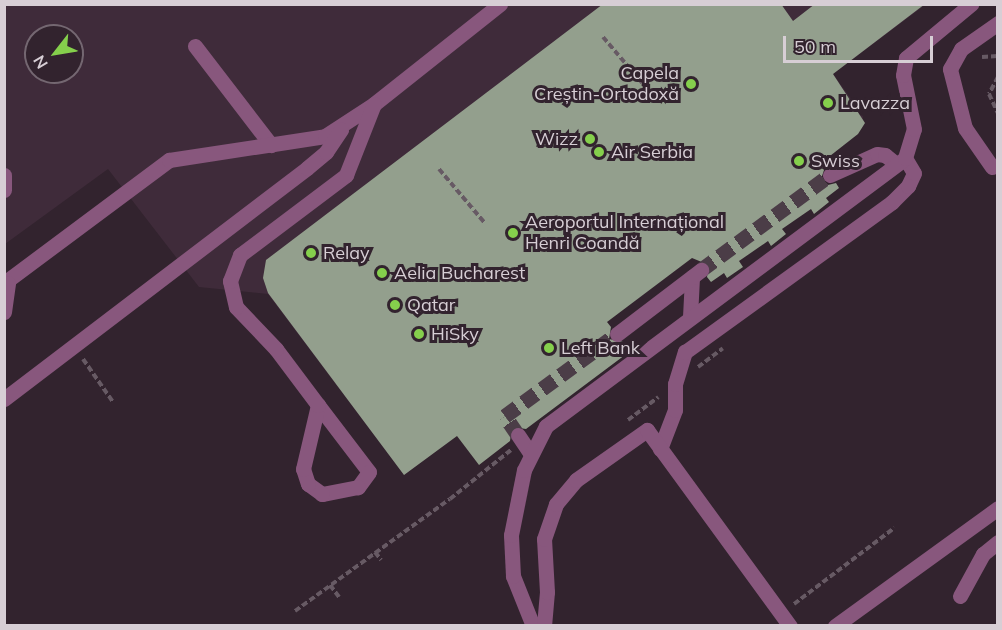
<!DOCTYPE html>
<meta charset="utf-8">
<style>
body{margin:0}
#map{position:relative;width:1002px;height:630px;overflow:hidden;background:#32232e;font-family:Mulish,sans-serif}
div>[style]{position:absolute}
[style*='--x']{left:calc(var(--x)*1px);top:calc(var(--y)*1px);width:calc(var(--w)*1px);rotate:calc(var(--a)*1deg)}
.built>*{inset:0;background:#3f2b3a}
.building>*{inset:0;background:#939f8d}
.minor-tunnel>*{height:15px;margin-top:-7.5px;transform-origin:0;background:repeating-linear-gradient(90deg,#4b3d47 0 15px,transparent 0 23px)}
.path>*{height:4px;margin-top:-2px;transform-origin:0;background:repeating-linear-gradient(90deg,#675a64 0 6px,transparent 0 9px)}
.minor>*{height:15px;margin:-7.5px;padding:0 7.5px;transform-origin:7.5px;border-radius:7.5px;background:#88577d}
.dots>*{width:16px;height:16px;translate:-50% -50%;box-sizing:border-box;border:3px solid #32232e;border-radius:50%}
span{translate:-50% -50%;white-space:nowrap;text-align:center;line-height:1.15;-webkit-text-stroke:6px #32232e;paint-order:stroke}
.poi-label{font-size:18px;color:#d7ced5}
.right{translate:-100% -50%;text-align:right}
.left{translate:0 -50%;text-align:left}
.frame{position:absolute;inset:0;border:6px solid #d7ced5;pointer-events:none}
.north{position:absolute;left:24px;top:24px;width:60px;height:60px;box-sizing:border-box;background:#32232e;border:2px solid #746771;border-radius:50%;rotate:239deg;font-size:16px;font-weight:700;line-height:24px;text-align:center;color:#d7ced5}
.north::after{content:'';display:block;margin:auto;width:21px;height:27px;background:#85cf4c;clip-path:polygon(50% 0,100% 100%,50% 72%,0 100%)}
.scale{position:absolute;left:783px;top:36px;width:150px;height:27px;box-sizing:border-box;border:3px solid #d7ced5;border-top:0;padding-left:8px;font-size:18px;line-height:21px;white-space:nowrap;color:#d7ced5;-webkit-text-stroke:4px #32232e;paint-order:stroke}
</style>
<div id="map">
<div class="built">
<i style="clip-path:polygon(evenodd,5px 5px,925px 5px,833px 74px,857px 107px,855px 113px,863px 116px,862px 128px,404px 475px,268px 294px,199px 287px,108px 169px,5px 244px,5px 5px,36px 36px,72px 36px,72px 72px,36px 72px,36px 36px)"></i>
</div>
<div class="building">
<i style="clip-path:polygon(603px 4px,781px 4px,793px 21px,815px 4px,925px 4px,833px 74px,865px 123px,858px 134px,821px 163px,825px 167px,821px 179px,828px 185px,836px 183px,839px 188px,826px 198px,829px 202px,814px 214px,811px 209px,782px 229px,786px 234px,771px 246px,768px 241px,739px 261px,743px 267px,727px 278px,724px 273px,711px 282px,707px 277px,709px 265px,692px 258px,607px 322px,611px 327px,609px 339px,623px 342px,629px 352px,526px 429px,512px 427px,510px 441px,479px 465px,457px 436px,404px 475px,268px 293px,263px 278px,266px 260px)"></i>
</div>
<div class="minor-tunnel">
<i style="--x:701;--y:270;--w:160;--a:-36.4"></i>
<i style="--x:518;--y:435;--w:23;--a:-124"></i>
<i style="--x:505;--y:416;--w:139;--a:-36.2"></i>
</div>
<div class="path">
<i style="--x:603;--y:37;--w:71;--a:49.6"></i>
<i style="--x:982;--y:57;--w:16;--a:-4"></i>
<i style="--x:998;--y:77;--w:19;--a:118"></i>
<i style="--x:989;--y:94;--w:21;--a:65"></i>
<i style="--x:439;--y:169;--w:70;--a:49.7"></i>
<i style="--x:83;--y:359;--w:52;--a:55.1"></i>
<i style="--x:698;--y:367;--w:31;--a:-37"></i>
<i style="--x:628;--y:420;--w:38;--a:-37"></i>
<i style="--x:375;--y:552;--w:10;--a:53"></i>
<i style="--x:330;--y:585;--w:15;--a:53"></i>
<i style="--x:794;--y:604;--w:126;--a:-37.2"></i>
<i style="--x:295;--y:611;--w:191;--a:-35.9"></i>
<i style="--x:450;--y:499;--w:78;--a:-38.8"></i>
</div>
<div class="minor">
<i style="--x:195;--y:46;--w:125;--a:52.5"></i>
<i style="--x:992;--y:167;--w:47;--a:-124.7"></i>
<i style="--x:965;--y:128;--w:61;--a:-104.3"></i>
<i style="--x:950;--y:69;--w:23;--a:-61"></i>
<i style="--x:961;--y:49;--w:45;--a:-35.1"></i>
<i style="--x:4;--y:175;--w:15;--a:90"></i>
<i style="--x:830;--y:175;--w:51;--a:-24.1"></i>
<i style="--x:877;--y:154;--w:8;--a:7"></i>
<i style="--x:885;--y:155;--w:14;--a:39"></i>
<i style="--x:4;--y:291;--w:12;--a:-70"></i>
<i style="--x:8;--y:280;--w:201;--a:-36.7"></i>
<i style="--x:169;--y:160;--w:158;--a:-8.7"></i>
<i style="--x:325;--y:136;--w:59;--a:-33.1"></i>
<i style="--x:374;--y:104;--w:161;--a:-38.4"></i>
<i style="--x:4;--y:312;--w:29;--a:-82"></i>
<i style="--x:690;--y:317;--w:40;--a:-87.1"></i>
<i style="--x:617;--y:334;--w:106;--a:-37.3"></i>
<i style="--x:4;--y:399;--w:381;--a:-37.3"></i>
<i style="--x:307;--y:168;--w:25;--a:-40"></i>
<i style="--x:326;--y:152;--w:27;--a:-56"></i>
<i style="--x:318;--y:405;--w:84;--a:52.7"></i>
<i style="--x:369;--y:472;--w:19;--a:126"></i>
<i style="--x:358;--y:487;--w:37;--a:169"></i>
<i style="--x:322;--y:494;--w:17;--a:-144"></i>
<i style="--x:308;--y:484;--w:16;--a:-108"></i>
<i style="--x:303;--y:469;--w:66;--a:-76.8"></i>
<i style="--x:318;--y:405;--w:70;--a:-126.9"></i>
<i style="--x:276;--y:349;--w:58;--a:-133.6"></i>
<i style="--x:236;--y:307;--w:27;--a:-103"></i>
<i style="--x:230;--y:281;--w:28;--a:-69"></i>
<i style="--x:240;--y:255;--w:133;--a:-37"></i>
<i style="--x:346;--y:175;--w:76;--a:-68.5"></i>
<i style="--x:518;--y:435;--w:22;--a:56"></i>
<i style="--x:660;--y:449;--w:42;--a:-69"></i>
<i style="--x:675;--y:410;--w:26;--a:-90"></i>
<i style="--x:675;--y:384;--w:34;--a:-73"></i>
<i style="--x:685;--y:352;--w:256;--a:-35.9"></i>
<i style="--x:892;--y:202;--w:23;--a:-45"></i>
<i style="--x:908;--y:186;--w:14;--a:-65"></i>
<i style="--x:914;--y:173;--w:17;--a:-121"></i>
<i style="--x:960;--y:596;--w:48;--a:-61.3"></i>
<i style="--x:983;--y:554;--w:19;--a:-39"></i>
<i style="--x:533;--y:626;--w:54;--a:-111.8"></i>
<i style="--x:513;--y:576;--w:41;--a:-92.8"></i>
<i style="--x:511;--y:535;--w:66;--a:-78.7"></i>
<i style="--x:524;--y:470;--w:49;--a:-63.4"></i>
<i style="--x:546;--y:426;--w:448;--a:-36.7"></i>
<i style="--x:905;--y:158;--w:30;--a:-73"></i>
<i style="--x:914;--y:129;--w:55;--a:-101.5"></i>
<i style="--x:903;--y:75;--w:17;--a:-80"></i>
<i style="--x:906;--y:58;--w:85;--a:-39.7"></i>
<i style="--x:544;--y:626;--w:34;--a:-85"></i>
<i style="--x:547;--y:592;--w:53;--a:-93.2"></i>
<i style="--x:544;--y:539;--w:37;--a:-71"></i>
<i style="--x:556;--y:504;--w:31;--a:-50"></i>
<i style="--x:576;--y:480;--w:87;--a:-35.2"></i>
<i style="--x:647;--y:430;--w:243;--a:53.9"></i>
<i style="--x:835;--y:626;--w:201;--a:-35.9"></i>
</div>
<div class="dots">
<i style="left:691px;top:84px;background:#85cf4c"></i>
<i style="left:828px;top:103px;background:#85cf4c"></i>
<i style="left:590px;top:139px;background:#85cf4c"></i>
<i style="left:599px;top:152px;background:#85cf4c"></i>
<i style="left:799px;top:161px;background:#85cf4c"></i>
<i style="left:513px;top:233px;background:#85cf4c"></i>
<i style="left:311px;top:253px;background:#85cf4c"></i>
<i style="left:382px;top:273px;background:#85cf4c"></i>
<i style="left:395px;top:305px;background:#85cf4c"></i>
<i style="left:419px;top:334px;background:#85cf4c"></i>
<i style="left:549px;top:348px;background:#85cf4c"></i>
</div>
<div class="poi-label">
<span class="right" style="left:679px;top:84px">Capela<br>Creștin-Ortodoxă</span>
<span class="left" style="left:840px;top:103px">Lavazza</span>
<span class="right" style="left:578px;top:139px">Wizz</span>
<span class="left" style="left:611px;top:152px">Air Serbia</span>
<span class="left" style="left:811px;top:161px">Swiss</span>
<span class="left" style="left:525px;top:233px">Aeroportul Internațional<br>Henri Coandă</span>
<span class="left" style="left:323px;top:253px">Relay</span>
<span class="left" style="left:394px;top:273px">Aelia Bucharest</span>
<span class="left" style="left:407px;top:305px">Qatar</span>
<span class="left" style="left:431px;top:334px">HiSky</span>
<span class="left" style="left:561px;top:348px">Left Bank</span>
</div>
<div class="frame"></div>
<div class="north">N</div>
<div class="scale">50 m</div>
</div>
